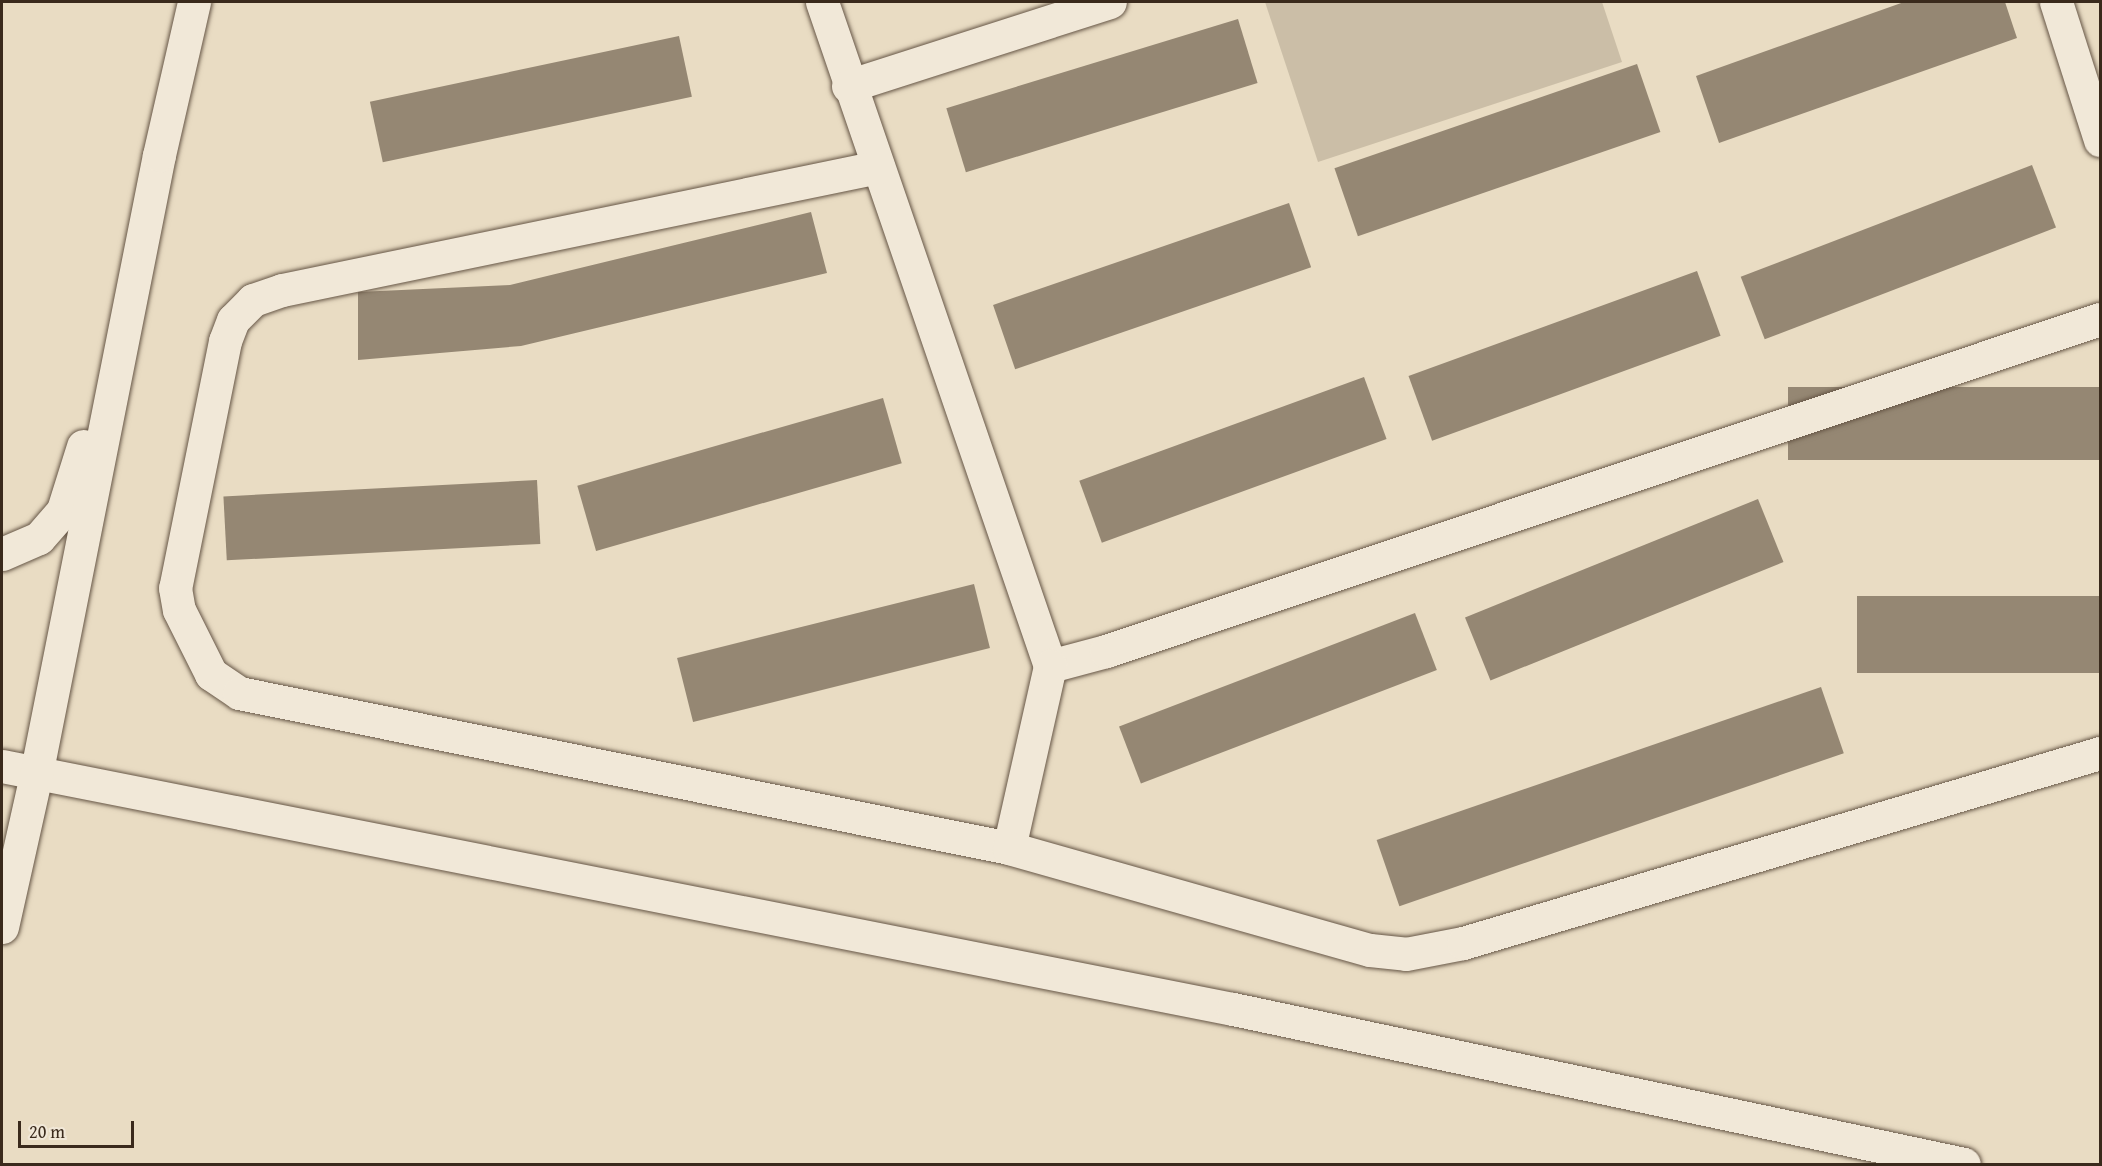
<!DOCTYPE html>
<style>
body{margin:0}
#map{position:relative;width:2102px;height:1166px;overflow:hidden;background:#e9dcc3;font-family:"Gentium Book Plus",serif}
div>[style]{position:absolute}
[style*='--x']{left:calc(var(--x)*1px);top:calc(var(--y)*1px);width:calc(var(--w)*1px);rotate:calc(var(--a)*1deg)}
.green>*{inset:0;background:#cbbea7}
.building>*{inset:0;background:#958773;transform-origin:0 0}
.roads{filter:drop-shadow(0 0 2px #665646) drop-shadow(0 0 2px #665646)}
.street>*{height:33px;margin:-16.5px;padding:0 16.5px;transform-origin:16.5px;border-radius:16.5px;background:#f1e8d8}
.secondary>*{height:33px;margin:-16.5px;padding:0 16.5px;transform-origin:16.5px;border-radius:16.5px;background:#f1e8d8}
span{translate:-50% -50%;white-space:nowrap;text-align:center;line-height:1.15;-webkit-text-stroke:5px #f1e8d8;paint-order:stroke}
.frame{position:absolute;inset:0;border:3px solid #3a2a1c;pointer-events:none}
.scale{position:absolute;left:18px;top:1121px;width:116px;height:27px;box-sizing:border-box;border:3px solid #3a2a1c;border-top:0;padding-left:8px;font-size:18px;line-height:21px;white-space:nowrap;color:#3a2a1c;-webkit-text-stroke:4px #f1e8d8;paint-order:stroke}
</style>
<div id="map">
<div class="green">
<i style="clip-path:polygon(1265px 2px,1602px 2px,1622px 62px,1318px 162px)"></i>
</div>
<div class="building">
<i style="clip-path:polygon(1904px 2px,2005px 2px,2017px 38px,1719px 143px,1696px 76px)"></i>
<i style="left:1238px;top:19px;width:67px;height:305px;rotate:73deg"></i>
<i style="left:679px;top:36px;width:62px;height:316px;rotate:78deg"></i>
<i style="left:1637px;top:64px;width:72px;height:320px;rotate:71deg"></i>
<i style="left:2032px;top:165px;width:67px;height:312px;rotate:69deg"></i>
<i style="left:1289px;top:203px;width:68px;height:313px;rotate:71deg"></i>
<i style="clip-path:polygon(811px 212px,827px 273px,521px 346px,358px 360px,358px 292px,510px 285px)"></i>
<i style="left:1697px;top:271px;width:69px;height:307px;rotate:70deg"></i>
<i style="left:1364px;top:377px;width:66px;height:303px;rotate:70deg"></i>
<i style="left:2100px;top:387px;width:73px;height:312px;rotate:90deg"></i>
<i style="left:883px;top:398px;width:68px;height:318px;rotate:74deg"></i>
<i style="left:537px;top:480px;width:64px;height:314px;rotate:87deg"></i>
<i style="left:1758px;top:499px;width:68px;height:316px;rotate:68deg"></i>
<i style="left:974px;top:584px;width:66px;height:306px;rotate:76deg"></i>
<i style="left:2100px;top:596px;width:77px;height:243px;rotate:90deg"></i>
<i style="left:1415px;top:613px;width:61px;height:317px;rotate:69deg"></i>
<i style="left:1821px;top:687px;width:70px;height:470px;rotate:71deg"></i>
</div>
<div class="roads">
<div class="street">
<i style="--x:822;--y:2;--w:702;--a:71.05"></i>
<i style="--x:1050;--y:666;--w:58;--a:-15"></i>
<i style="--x:1106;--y:651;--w:1048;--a:-18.47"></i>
<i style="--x:2056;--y:2;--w:145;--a:72.3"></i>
<i style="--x:848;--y:86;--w:275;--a:-17.8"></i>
<i style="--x:878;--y:167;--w:609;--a:168.34"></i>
<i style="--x:282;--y:290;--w:31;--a:161"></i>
<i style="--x:253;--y:300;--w:28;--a:135"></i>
<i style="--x:233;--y:320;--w:22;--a:111"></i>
<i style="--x:225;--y:341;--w:252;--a:101.4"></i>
<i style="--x:175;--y:588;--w:22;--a:80"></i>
<i style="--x:179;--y:610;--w:72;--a:63.4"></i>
<i style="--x:211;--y:674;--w:34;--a:34"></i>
<i style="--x:239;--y:693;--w:785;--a:11.38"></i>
<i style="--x:1009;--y:848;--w:187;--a:-77.3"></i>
<i style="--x:1009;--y:848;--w:375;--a:15.8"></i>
<i style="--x:1370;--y:950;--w:36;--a:6"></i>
<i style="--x:1406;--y:954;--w:58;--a:-10.9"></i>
<i style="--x:1463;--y:943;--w:665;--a:-16.61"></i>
<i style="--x:2;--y:927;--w:156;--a:-77.4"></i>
</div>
<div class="secondary">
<i style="--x:2;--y:554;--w:40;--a:-23.4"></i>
<i style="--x:39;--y:538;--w:37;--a:-49"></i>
<i style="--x:63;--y:510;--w:67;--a:-72.6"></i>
<i style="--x:2;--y:766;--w:1255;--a:11.17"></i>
<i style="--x:1233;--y:1009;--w:747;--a:11.97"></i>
<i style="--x:36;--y:775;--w:632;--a:-78.78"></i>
<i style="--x:159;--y:155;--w:157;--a:-77.1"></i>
</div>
</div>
<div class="frame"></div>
<div class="scale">20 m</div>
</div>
